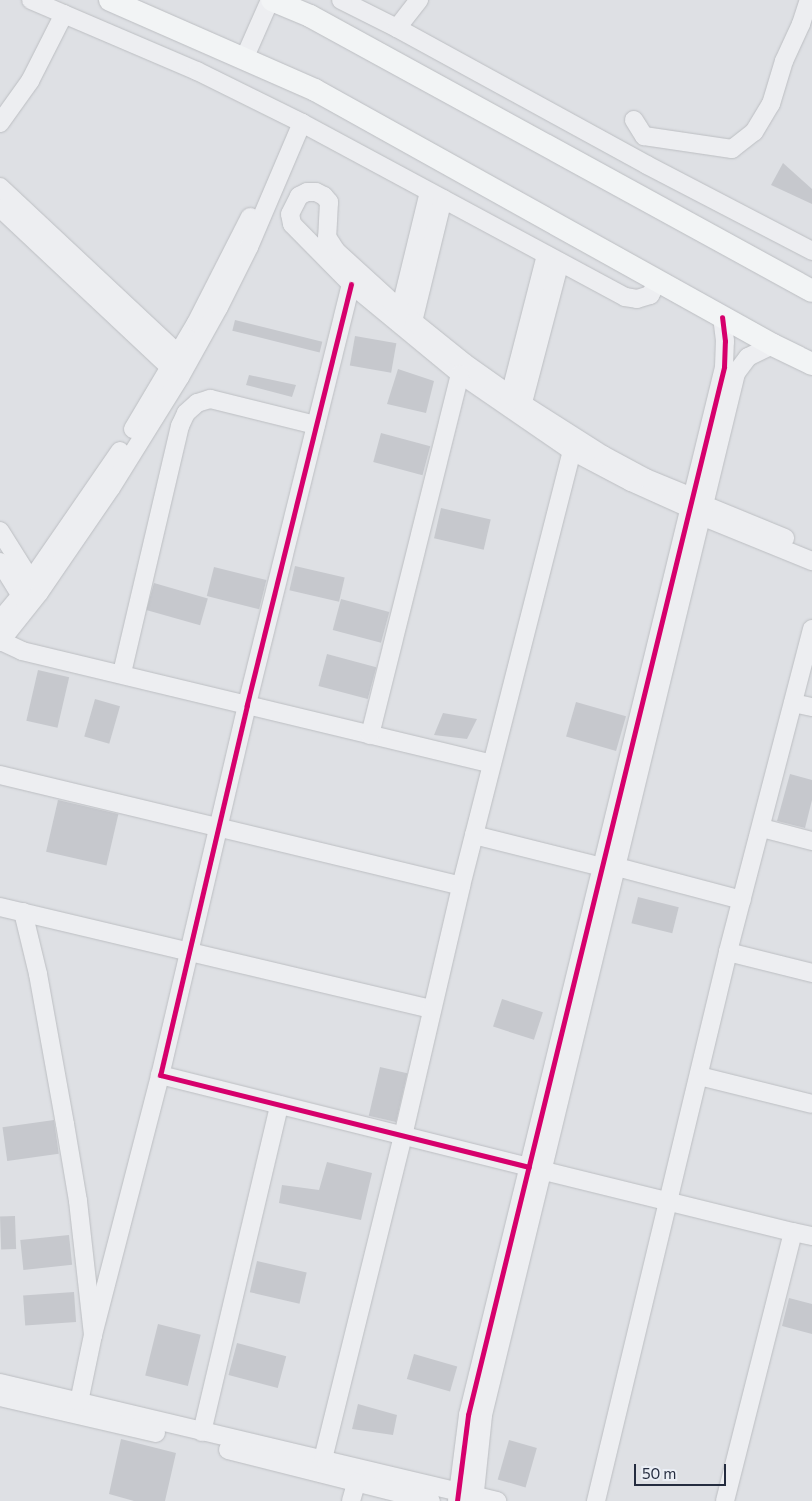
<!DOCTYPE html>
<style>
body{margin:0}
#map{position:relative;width:812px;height:1501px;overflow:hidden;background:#dee0e4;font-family:Commissioner,sans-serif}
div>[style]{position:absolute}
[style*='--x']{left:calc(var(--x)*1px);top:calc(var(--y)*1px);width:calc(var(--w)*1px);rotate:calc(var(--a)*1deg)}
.building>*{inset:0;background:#c6c8cd;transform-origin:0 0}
.roads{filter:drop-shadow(0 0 1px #bcbec2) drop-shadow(0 0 1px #bcbec2)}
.minor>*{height:18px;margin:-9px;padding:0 9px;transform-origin:9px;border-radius:9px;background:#edeef1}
.major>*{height:22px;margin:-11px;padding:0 11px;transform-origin:11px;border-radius:11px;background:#f2f4f5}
.cycleway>*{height:5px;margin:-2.5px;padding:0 2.5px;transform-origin:2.5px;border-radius:2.5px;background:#d6006c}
span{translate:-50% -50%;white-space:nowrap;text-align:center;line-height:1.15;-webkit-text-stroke:4px #eaeef5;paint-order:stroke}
.scale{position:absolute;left:634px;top:1464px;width:92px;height:22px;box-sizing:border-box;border:2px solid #242c3f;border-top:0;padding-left:6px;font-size:15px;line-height:18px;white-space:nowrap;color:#242c3f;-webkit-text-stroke:4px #eaeef5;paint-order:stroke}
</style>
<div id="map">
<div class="building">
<i style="clip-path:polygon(783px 163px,812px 189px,812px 204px,771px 185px)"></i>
<i style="left:235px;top:320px;width:90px;height:11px;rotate:14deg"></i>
<i style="left:355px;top:336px;width:42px;height:30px;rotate:10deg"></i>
<i style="clip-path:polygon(398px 369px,434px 381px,426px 413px,387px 404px)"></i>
<i style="clip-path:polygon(249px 375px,296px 385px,292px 397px,246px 385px)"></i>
<i style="left:381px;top:433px;width:51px;height:30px;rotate:15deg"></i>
<i style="left:441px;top:508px;width:51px;height:31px;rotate:13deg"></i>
<i style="left:295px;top:566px;width:51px;height:25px;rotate:13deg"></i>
<i style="left:214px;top:567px;width:54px;height:30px;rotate:14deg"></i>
<i style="left:154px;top:583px;width:56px;height:28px;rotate:16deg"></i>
<i style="left:341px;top:599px;width:50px;height:32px;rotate:15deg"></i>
<i style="left:327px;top:654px;width:51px;height:33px;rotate:15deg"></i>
<i style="left:38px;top:670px;width:32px;height:52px;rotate:13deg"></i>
<i style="left:95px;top:699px;width:26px;height:39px;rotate:16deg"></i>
<i style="left:576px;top:702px;width:52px;height:36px;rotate:16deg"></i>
<i style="clip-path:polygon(443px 713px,477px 719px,467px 739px,434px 735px)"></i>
<i style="clip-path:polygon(790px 774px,812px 780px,812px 800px,805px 828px,777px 821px)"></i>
<i style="left:58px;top:800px;width:62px;height:53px;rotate:13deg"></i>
<i style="left:638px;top:897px;width:42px;height:27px;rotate:14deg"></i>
<i style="left:502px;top:999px;width:43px;height:29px;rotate:18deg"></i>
<i style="left:380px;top:1067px;width:28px;height:50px;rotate:13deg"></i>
<i style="left:54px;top:1120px;width:34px;height:52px;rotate:82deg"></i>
<i style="clip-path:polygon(327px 1162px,372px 1173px,361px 1220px,279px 1203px,282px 1185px,319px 1190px)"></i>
<i style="left:15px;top:1216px;width:33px;height:15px;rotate:88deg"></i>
<i style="left:69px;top:1235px;width:30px;height:49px;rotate:84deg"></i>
<i style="left:257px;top:1261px;width:51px;height:32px;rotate:13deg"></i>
<i style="left:74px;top:1292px;width:30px;height:51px;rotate:86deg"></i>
<i style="clip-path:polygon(789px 1298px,812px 1304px,812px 1334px,782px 1326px)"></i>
<i style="left:158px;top:1324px;width:44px;height:53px;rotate:14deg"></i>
<i style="left:237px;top:1343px;width:51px;height:33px;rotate:15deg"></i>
<i style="left:414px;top:1354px;width:45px;height:26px;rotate:16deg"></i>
<i style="clip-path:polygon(358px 1404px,397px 1415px,393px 1435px,352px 1429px)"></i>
<i style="clip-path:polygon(121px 1439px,176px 1453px,165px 1501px,134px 1501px,109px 1494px)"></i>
<i style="left:509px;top:1440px;width:29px;height:41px;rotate:16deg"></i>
</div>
<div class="roads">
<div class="minor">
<i style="--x:31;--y:0;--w:181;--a:23.2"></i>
<i style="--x:197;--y:71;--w:117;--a:26.3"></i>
<i style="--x:302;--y:123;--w:367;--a:28.3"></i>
<i style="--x:625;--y:297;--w:12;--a:9"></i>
<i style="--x:637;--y:299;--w:14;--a:-17"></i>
<i style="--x:650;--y:295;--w:16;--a:-60"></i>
<i style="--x:341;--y:0;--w:63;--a:26.6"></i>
<i style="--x:397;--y:28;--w:285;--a:28.7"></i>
<i style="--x:647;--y:165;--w:186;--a:27.5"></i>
<i style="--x:397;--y:28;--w:36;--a:-52"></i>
<i style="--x:244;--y:59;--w:64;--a:-66.2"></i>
<i style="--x:634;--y:120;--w:19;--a:58"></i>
<i style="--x:644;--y:136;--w:89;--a:8.4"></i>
<i style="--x:732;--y:149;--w:28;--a:-38"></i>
<i style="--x:754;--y:132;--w:33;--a:-59"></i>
<i style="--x:771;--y:104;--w:45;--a:-73.2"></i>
<i style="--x:784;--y:61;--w:41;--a:-65.3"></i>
<i style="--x:801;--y:24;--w:25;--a:-72"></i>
<i style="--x:0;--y:123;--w:52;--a:-54.5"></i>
<i style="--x:30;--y:81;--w:75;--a:-63.1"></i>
<i style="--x:0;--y:187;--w:255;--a:43.1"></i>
<i style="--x:0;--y:208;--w:244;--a:43.2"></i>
<i style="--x:351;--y:284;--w:434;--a:103.9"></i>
<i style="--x:247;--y:705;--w:380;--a:103.2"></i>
<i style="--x:160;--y:1075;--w:380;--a:14"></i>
<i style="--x:398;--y:319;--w:131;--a:-76.3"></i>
<i style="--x:411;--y:330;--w:135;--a:-76.3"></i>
<i style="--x:508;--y:403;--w:153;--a:-75.6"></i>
<i style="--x:520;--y:414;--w:157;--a:-75.3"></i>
<i style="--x:133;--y:429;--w:123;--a:-59.3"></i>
<i style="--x:196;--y:323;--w:119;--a:-63"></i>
<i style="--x:689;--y:508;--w:64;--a:-155.9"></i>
<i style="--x:631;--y:482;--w:67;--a:-152.3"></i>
<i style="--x:572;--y:451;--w:136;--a:-145.5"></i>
<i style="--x:460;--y:374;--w:141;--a:-140.5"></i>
<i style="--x:351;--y:284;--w:84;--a:-134.5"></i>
<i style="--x:292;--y:224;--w:10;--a:-101"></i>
<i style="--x:290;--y:214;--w:20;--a:-63"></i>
<i style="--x:299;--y:196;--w:9;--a:-27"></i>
<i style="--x:307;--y:192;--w:9;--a:0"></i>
<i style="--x:316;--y:192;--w:9;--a:27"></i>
<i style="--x:324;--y:196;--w:8;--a:50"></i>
<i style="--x:329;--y:202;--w:35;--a:93"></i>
<i style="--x:327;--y:237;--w:17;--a:57"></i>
<i style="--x:336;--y:251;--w:105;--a:42.3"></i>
<i style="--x:414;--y:322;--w:65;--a:38.8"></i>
<i style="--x:465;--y:363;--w:71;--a:35.3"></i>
<i style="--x:523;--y:404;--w:95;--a:32.5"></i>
<i style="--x:603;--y:455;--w:49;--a:28.1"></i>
<i style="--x:646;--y:478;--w:50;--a:22.4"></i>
<i style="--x:712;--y:508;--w:79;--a:22.3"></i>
<i style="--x:701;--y:516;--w:120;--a:22.1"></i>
<i style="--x:0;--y:531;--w:70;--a:57.9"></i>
<i style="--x:0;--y:562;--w:49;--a:58.2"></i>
<i style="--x:0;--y:620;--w:31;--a:-50"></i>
<i style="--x:20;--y:596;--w:176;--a:-55.4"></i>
<i style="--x:812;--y:629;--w:334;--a:104.6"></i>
<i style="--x:728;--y:952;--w:87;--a:14"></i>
<i style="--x:1;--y:641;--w:23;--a:25"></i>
<i style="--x:22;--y:651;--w:483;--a:13.5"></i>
<i style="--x:0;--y:642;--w:63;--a:-51.5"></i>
<i style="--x:39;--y:593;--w:127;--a:-55.6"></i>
<i style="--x:111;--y:488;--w:131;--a:-58.1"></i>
<i style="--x:180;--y:377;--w:80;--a:-60.9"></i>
<i style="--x:219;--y:307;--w:67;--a:-63.4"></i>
<i style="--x:249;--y:247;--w:135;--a:-66.9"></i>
<i style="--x:122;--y:673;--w:254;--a:-76.8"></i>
<i style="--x:180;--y:426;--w:14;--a:-65"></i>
<i style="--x:186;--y:413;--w:15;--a:-42"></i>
<i style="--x:197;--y:403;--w:14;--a:-17"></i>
<i style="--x:210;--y:399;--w:109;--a:13.8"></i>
<i style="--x:793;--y:703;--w:19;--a:12"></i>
<i style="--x:370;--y:735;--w:372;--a:-76"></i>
<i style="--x:0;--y:775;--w:474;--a:13.5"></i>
<i style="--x:762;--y:828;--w:52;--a:14.6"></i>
<i style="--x:474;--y:835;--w:132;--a:14"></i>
<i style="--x:617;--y:867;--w:129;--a:14.8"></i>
<i style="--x:0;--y:907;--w:444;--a:13.3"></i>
<i style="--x:23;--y:912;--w:64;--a:76.4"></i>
<i style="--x:38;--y:974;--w:152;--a:79.8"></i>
<i style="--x:65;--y:1124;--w:78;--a:80.4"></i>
<i style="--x:78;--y:1201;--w:135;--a:83.6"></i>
<i style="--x:699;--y:1076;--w:116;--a:13.9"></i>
<i style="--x:544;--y:1171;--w:256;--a:13.8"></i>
<i style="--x:0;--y:1383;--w:511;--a:13.36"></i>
<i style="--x:0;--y:1397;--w:160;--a:13"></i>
<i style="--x:79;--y:1402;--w:68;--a:-78.2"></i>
<i style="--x:93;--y:1335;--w:268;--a:-75.5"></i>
<i style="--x:202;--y:1432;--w:336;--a:-76.7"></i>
<i style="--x:228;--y:1450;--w:209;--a:14.1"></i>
<i style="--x:323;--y:1459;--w:333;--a:-76.1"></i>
<i style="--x:403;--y:1136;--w:257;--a:-76.9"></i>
<i style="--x:461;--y:886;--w:449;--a:-75.7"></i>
<i style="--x:351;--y:1501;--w:19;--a:-74"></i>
<i style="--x:457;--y:1501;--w:87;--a:-82.7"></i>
<i style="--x:468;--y:1415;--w:1079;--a:-76.27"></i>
<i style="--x:724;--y:367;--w:26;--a:-88"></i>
<i style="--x:725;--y:341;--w:24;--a:-97"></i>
<i style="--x:474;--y:1501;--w:86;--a:-84"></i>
<i style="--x:483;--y:1415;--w:1072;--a:-76.35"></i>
<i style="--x:736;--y:373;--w:20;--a:-53"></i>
<i style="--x:748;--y:357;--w:28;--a:-26"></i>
<i style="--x:596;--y:1501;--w:565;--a:-76.48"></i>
<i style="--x:725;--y:1501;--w:277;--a:-75.8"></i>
<i style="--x:793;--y:1232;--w:19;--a:12"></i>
</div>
<div class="major">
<i style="--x:110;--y:0;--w:224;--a:23.7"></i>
<i style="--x:315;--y:90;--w:524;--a:29.11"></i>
<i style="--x:773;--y:345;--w:43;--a:26"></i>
<i style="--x:272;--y:0;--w:41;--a:22.8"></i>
<i style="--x:310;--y:16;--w:572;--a:28.71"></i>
</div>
</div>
<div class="cycleway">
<i style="--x:351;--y:284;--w:434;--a:103.9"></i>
<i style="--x:247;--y:705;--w:380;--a:103.2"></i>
<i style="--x:160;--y:1075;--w:380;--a:14"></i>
<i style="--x:457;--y:1501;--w:87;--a:-82.7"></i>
<i style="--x:468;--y:1415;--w:1079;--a:-76.27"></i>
<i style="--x:724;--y:367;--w:26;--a:-88"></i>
<i style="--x:725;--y:341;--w:24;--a:-97"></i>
</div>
<div class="scale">50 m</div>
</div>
